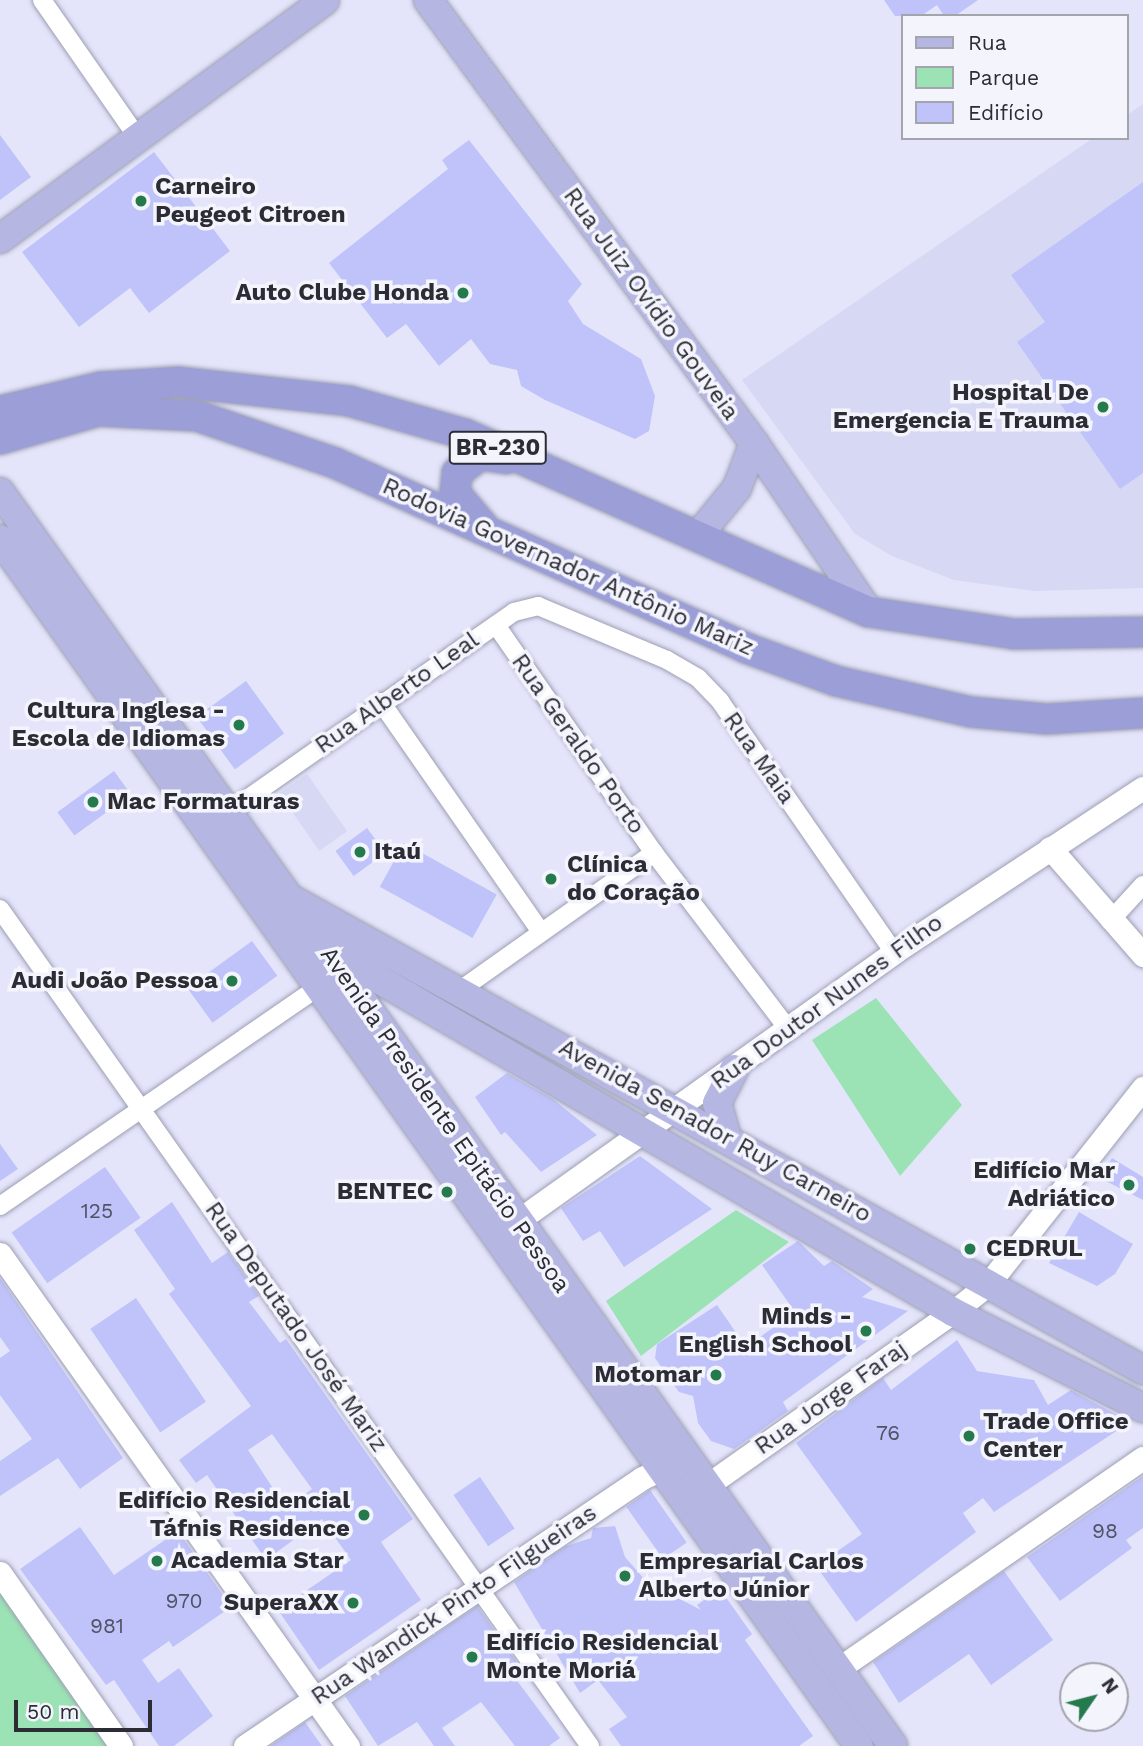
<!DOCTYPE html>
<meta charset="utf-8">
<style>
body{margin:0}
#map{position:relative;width:1143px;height:1746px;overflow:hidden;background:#e4e5fb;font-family:"Work Sans",sans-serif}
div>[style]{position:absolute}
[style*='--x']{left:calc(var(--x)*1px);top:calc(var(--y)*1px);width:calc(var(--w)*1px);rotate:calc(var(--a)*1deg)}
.built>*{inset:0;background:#d6d8f4;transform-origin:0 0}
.green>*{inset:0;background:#9be3b5}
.building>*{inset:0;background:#c0c3f9;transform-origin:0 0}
.roads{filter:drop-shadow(0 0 2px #9d9fb3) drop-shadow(0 0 2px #9d9fb3)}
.minor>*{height:18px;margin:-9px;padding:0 9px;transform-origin:9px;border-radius:9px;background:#fff}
.tertiary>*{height:23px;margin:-11.5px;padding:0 11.5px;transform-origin:11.5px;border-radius:11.5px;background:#fff}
.primary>*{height:28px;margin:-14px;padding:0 14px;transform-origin:14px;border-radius:14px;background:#b5b6e2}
.trunk>*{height:30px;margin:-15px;padding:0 15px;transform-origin:15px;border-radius:15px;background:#9c9ed8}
.dots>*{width:19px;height:19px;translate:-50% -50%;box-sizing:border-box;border:4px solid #f3f4fc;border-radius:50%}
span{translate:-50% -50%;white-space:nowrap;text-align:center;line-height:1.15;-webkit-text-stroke:7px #f3f4fc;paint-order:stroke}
.number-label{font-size:21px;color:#505265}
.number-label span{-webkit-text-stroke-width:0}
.shield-label span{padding:2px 5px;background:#f3f4fc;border:2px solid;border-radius:5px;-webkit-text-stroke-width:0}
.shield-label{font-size:23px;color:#2b2c34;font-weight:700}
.poi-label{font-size:24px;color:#2b2c34;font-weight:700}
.left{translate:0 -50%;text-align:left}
.right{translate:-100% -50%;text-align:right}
.street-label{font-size:24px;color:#2b2c34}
.legend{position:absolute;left:901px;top:14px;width:228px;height:126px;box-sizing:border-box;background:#f3f4fc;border:2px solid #a3a4ac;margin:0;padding:9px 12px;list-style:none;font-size:21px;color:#2b2c34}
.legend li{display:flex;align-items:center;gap:14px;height:35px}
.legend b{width:35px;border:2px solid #a3a4ac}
.north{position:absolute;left:1059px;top:1662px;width:70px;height:70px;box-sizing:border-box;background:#f3f4fc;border:2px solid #a3a4ac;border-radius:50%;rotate:55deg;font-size:19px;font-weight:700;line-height:28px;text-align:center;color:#2b2c34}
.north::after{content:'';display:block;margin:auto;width:24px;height:32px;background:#257a4d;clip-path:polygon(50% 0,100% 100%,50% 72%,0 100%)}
.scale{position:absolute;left:14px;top:1700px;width:138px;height:32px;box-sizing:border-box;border:4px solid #2b2c34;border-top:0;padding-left:9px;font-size:21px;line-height:24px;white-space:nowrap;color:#2b2c34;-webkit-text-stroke:5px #f3f4fc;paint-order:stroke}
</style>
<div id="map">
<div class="built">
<i style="clip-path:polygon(1143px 104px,1143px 588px,1034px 591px,954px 580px,892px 556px,855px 534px,742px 380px,1093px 138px,1127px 138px,1127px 115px)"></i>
<i style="left:307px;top:774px;width:70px;height:34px;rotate:55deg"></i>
</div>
<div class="green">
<i style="clip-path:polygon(876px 998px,962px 1105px,900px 1176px,812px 1040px)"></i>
<i style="clip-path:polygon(736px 1210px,789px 1242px,641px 1356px,606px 1301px)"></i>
<i style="clip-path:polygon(0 1588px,111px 1746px,0 1746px)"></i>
</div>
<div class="building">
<i style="clip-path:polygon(884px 0,978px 0,955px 16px,944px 16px,937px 5px,921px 16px,895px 16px)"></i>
<i style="clip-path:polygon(0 135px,31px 177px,0 200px)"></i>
<i style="clip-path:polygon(469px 140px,582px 284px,568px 301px,583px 324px,641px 359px,655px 396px,649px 431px,635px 439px,545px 400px,521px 386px,517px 370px,490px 364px,471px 339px,439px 366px,406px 324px,387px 338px,329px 263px,448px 169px,442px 160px)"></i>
<i style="clip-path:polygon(154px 152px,230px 251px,149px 313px,130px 288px,79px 327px,22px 252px)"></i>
<i style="clip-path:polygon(1143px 182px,1143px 473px,1120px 489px,1017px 342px,1045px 322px,1011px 275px)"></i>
<i style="left:246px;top:681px;width:65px;height:61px;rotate:54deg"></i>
<i style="left:114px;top:771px;width:29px;height:70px;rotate:54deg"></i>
<i style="left:367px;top:828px;width:31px;height:39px;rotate:54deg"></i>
<i style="left:404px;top:843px;width:106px;height:50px;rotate:29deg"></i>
<i style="left:252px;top:941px;width:43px;height:80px;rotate:54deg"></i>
<i style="clip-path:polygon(507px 1073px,553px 1099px,597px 1135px,541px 1172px,505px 1132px,501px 1135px,475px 1097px)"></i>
<i style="clip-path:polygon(0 1144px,18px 1169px,0 1181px)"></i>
<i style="clip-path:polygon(640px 1156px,712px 1209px,624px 1267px,600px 1231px,583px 1241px,561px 1208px)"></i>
<i style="clip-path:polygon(1112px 1158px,1143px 1177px,1143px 1200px,1100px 1178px)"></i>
<i style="left:105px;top:1167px;width:62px;height:114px;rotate:55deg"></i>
<i style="clip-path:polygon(evenodd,172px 1202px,212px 1263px,228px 1252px,259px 1296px,249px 1302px,280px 1343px,286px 1339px,413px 1519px,381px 1542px,421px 1600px,319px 1670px,278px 1610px,351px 1560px,322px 1519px,266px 1560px,207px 1475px,196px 1483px,179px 1460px,251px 1406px,169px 1294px,175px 1289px,134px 1230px,172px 1202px,272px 1434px,312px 1489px,286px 1508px,248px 1450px,272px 1434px)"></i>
<i style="clip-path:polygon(1079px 1212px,1133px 1244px,1115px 1274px,1097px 1286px,1049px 1263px)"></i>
<i style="clip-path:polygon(798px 1241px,824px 1266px,832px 1261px,873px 1289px,862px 1297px,908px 1311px,783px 1402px,788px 1411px,734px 1449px,711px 1441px,698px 1423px,693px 1396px,679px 1392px,655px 1358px,657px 1344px,717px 1305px,746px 1347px,795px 1312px,762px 1265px)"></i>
<i style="clip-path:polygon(0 1278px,123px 1458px,80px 1489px,58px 1458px,0 1496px,0 1461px,32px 1439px,0 1395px,0 1358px,10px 1351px,0 1337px)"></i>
<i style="left:136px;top:1298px;width:125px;height:55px;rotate:56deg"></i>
<i style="clip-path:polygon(957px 1340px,977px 1371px,1034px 1380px,1048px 1405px,1071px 1390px,1130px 1422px,994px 1512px,983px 1498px,963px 1513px,976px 1532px,856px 1622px,816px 1566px,862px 1534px,796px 1443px,883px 1378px,891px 1390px)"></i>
<i style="clip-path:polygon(1143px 1476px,1143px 1528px,1126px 1540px,1132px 1548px,1060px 1601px,1027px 1557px)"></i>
<i style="left:480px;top:1477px;width:62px;height:32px;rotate:56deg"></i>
<i style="left:650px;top:1490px;width:64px;height:29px;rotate:55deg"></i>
<i style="clip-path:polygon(615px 1526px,625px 1557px,646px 1581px,701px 1610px,697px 1605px,720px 1589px,752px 1634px,745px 1640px,813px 1736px,799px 1746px,621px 1746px,609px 1729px,627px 1717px,598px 1680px,580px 1693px,514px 1582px,566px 1546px,591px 1538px,593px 1528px)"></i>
<i style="clip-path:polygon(80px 1527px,114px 1575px,178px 1531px,231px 1607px,173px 1647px,169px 1641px,142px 1660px,158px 1683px,179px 1668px,213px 1716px,174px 1746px,159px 1746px,114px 1680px,106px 1685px,20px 1569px)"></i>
<i style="clip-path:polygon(1004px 1571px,1053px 1640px,991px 1685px,969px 1654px,899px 1703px,873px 1662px)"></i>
<i style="clip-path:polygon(477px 1606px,524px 1672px,515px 1678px,560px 1738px,549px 1746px,515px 1746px,481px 1702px,442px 1728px,455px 1746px,434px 1746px,417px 1722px,378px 1746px,345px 1696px)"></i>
<i style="clip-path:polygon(305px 1722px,322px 1746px,270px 1746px,272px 1745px)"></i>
</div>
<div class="roads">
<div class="minor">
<i style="--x:42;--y:0;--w:165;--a:55.2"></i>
<i style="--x:496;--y:625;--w:277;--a:55.3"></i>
<i style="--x:654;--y:853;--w:221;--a:52.7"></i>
<i style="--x:381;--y:702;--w:277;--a:55.2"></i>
<i style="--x:227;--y:813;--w:350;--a:-35"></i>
<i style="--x:514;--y:612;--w:25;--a:-14"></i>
<i style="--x:538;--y:606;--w:140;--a:22.7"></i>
<i style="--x:667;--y:660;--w:36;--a:30"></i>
<i style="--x:698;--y:678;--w:32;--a:46"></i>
<i style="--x:720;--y:701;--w:305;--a:55.3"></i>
<i style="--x:0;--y:909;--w:1024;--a:54.82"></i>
<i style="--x:1110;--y:921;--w:49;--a:-47.5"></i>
<i style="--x:459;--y:991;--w:239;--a:-35.3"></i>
<i style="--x:0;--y:1206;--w:391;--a:-34.5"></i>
</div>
<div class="tertiary">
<i style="--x:1050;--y:848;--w:142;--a:49"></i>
<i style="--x:516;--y:1222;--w:465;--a:-35.5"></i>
<i style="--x:894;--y:952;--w:298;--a:-33.4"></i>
<i style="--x:0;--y:1254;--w:603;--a:54.73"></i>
<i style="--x:0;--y:1573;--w:211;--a:55"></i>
<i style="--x:838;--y:1669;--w:371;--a:-34.7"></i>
<i style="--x:245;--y:1746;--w:479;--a:-34"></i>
<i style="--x:642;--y:1478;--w:24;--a:-24"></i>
<i style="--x:664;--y:1468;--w:48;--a:19.6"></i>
<i style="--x:709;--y:1484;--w:299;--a:-35.2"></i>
<i style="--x:953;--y:1312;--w:45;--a:-38.7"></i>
<i style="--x:988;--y:1284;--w:250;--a:-51.7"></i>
</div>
<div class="primary">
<i style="--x:428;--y:0;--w:550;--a:53.65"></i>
<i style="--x:754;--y:443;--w:204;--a:55.8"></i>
<i style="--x:0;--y:239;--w:403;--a:-36.3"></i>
<i style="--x:0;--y:492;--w:1539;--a:54.54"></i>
<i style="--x:697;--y:537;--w:63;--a:-50.8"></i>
<i style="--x:737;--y:488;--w:48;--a:-69.3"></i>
<i style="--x:0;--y:539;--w:1481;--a:54.56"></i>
<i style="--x:291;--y:899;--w:974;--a:28.93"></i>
<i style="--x:330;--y:951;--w:720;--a:30.09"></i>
<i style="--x:953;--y:1312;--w:213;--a:26.8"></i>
<i style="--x:726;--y:1134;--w:32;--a:-106"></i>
<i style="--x:717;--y:1103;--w:38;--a:-63"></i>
</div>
<div class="trunk">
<i style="--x:0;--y:411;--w:104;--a:-13.4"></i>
<i style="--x:101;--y:387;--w:77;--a:-3.7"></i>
<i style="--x:178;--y:382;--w:172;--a:6.3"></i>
<i style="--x:349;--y:401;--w:121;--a:15.9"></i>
<i style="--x:465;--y:434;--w:441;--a:23.8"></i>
<i style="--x:869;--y:612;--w:147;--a:8.6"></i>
<i style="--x:1014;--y:634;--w:129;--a:-0.9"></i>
<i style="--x:0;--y:439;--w:102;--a:-15.9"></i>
<i style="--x:98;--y:411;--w:99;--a:2.9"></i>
<i style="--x:197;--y:416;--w:146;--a:18.8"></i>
<i style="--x:335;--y:463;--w:451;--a:24.2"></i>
<i style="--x:746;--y:648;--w:96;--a:20.1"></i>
<i style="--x:836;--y:681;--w:139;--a:12.9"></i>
<i style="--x:971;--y:712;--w:76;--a:5.3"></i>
<i style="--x:1047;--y:719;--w:96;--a:-3.6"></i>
<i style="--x:483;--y:526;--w:43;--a:-130.3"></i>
<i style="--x:455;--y:493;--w:20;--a:-84"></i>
<i style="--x:457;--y:473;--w:29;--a:-38"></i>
<i style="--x:480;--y:455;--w:27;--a:8"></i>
</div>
</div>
<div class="dots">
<i style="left:141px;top:201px;background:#257a4d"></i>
<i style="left:463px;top:293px;background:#257a4d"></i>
<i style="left:1103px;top:407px;background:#257a4d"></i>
<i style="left:239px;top:725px;background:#257a4d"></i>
<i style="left:93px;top:802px;background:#257a4d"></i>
<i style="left:360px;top:852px;background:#257a4d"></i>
<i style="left:551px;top:879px;background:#257a4d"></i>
<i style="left:232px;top:981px;background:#257a4d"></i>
<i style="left:1129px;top:1185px;background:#257a4d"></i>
<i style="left:447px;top:1192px;background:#257a4d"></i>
<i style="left:970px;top:1249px;background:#257a4d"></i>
<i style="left:866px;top:1331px;background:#257a4d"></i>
<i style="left:716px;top:1375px;background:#257a4d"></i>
<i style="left:969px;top:1436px;background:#257a4d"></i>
<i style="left:364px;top:1515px;background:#257a4d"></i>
<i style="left:157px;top:1561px;background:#257a4d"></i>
<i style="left:625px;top:1576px;background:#257a4d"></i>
<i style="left:353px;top:1603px;background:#257a4d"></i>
<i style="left:472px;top:1657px;background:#257a4d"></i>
</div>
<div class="number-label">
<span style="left:97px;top:1211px">125</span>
<span style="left:888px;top:1433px">76</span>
<span style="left:1105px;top:1531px">98</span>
<span style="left:184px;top:1601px">970</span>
<span style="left:107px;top:1626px">981</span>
</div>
<div class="shield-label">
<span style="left:498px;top:448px">BR-230</span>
</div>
<div class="poi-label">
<span class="left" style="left:155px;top:201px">Carneiro<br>Peugeot Citroen</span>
<span class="right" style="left:449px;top:293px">Auto Clube Honda</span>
<span class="right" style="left:1089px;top:407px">Hospital De<br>Emergencia E Trauma</span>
<span class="right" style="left:225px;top:725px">Cultura Inglesa -<br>Escola de Idiomas</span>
<span class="left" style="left:107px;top:802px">Mac Formaturas</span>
<span class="left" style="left:374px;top:852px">Itaú</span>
<span class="left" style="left:567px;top:879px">Clínica<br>do Coração</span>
<span class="right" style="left:218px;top:981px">Audi João Pessoa</span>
<span class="right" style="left:1115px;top:1185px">Edifício Mar<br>Adriático</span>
<span class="right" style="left:433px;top:1192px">BENTEC</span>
<span class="left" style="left:986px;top:1249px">CEDRUL</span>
<span class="right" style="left:852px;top:1331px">Minds -<br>English School</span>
<span class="right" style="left:702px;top:1375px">Motomar</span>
<span class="left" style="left:983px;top:1436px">Trade Office<br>Center</span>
<span class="right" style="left:350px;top:1515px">Edifício Residencial<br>Táfnis Residence</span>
<span class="left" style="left:171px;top:1561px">Academia Star</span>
<span class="left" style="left:639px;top:1576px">Empresarial Carlos<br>Alberto Júnior</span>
<span class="right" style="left:339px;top:1603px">SuperaXX</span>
<span class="left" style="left:486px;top:1657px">Edifício Residencial<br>Monte Moriá</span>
</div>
<div class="street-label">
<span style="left:651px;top:304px;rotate:54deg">Rua Juiz Ovídio Gouveia</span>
<span style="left:568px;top:567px;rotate:24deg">Rodovia Governador Antônio Mariz</span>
<span style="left:397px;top:693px;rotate:-35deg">Rua Alberto Leal</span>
<span style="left:578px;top:744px;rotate:55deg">Rua Geraldo Porto</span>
<span style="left:759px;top:758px;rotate:55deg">Rua Maia</span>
<span style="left:827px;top:1002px;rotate:-36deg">Rua Doutor Nunes Filho</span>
<span style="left:445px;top:1120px;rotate:55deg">Avenida Presidente Epitácio Pessoa</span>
<span style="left:715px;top:1131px;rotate:29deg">Avenida Senador Ruy Carneiro</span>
<span style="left:296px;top:1327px;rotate:55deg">Rua Deputado José Mariz</span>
<span style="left:831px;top:1398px;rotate:-35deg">Rua Jorge Faraj</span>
<span style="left:454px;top:1605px;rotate:-34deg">Rua Wandick Pinto Filgueiras</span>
</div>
<ul class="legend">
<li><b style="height:9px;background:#b5b6e2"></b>Rua</li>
<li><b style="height:19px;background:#9be3b5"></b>Parque</li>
<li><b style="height:19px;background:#c0c3f9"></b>Edifício</li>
</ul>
<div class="north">N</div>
<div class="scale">50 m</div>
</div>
